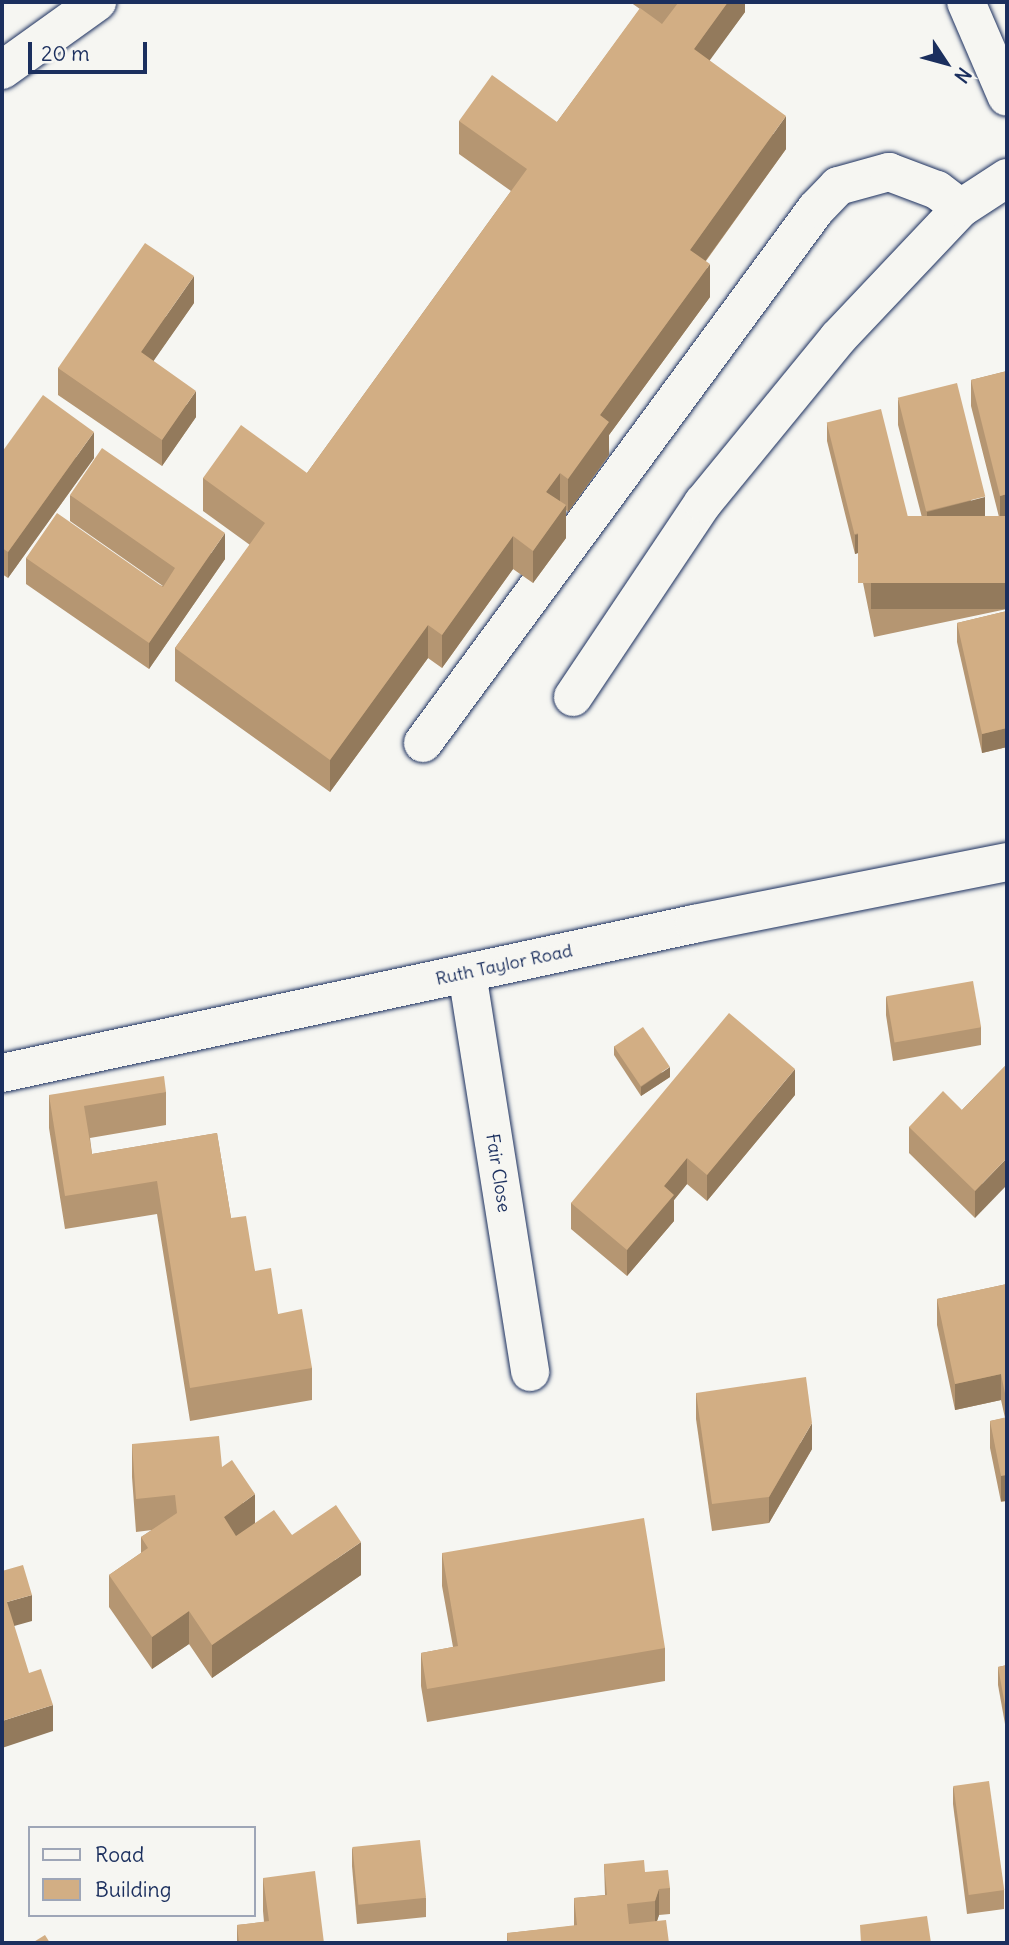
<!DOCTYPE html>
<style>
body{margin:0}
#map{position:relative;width:1009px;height:1945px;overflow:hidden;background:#f6f6f2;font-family:Delius,sans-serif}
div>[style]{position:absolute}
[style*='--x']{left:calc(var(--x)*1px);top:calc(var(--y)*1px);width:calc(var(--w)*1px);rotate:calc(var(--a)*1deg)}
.roads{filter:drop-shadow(0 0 2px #1b2f5e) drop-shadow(0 0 2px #1b2f5e)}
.minor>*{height:38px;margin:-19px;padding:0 19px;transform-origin:19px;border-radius:19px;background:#f6f6f2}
.wall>*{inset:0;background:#b59672}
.shaded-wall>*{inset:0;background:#937a5c;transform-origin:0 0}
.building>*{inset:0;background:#d2ae84;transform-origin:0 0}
span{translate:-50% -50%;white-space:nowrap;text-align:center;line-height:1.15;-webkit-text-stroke:7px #f6f6f2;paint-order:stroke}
.street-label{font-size:18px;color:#1b2f5e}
.frame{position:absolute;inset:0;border:4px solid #1b2f5e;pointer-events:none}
.legend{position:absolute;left:28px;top:1826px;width:228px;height:91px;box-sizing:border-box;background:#f6f6f2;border:2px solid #9ea6b7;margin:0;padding:9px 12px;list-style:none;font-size:21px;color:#1b2f5e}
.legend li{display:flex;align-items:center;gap:14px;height:35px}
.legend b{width:35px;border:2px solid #9ea6b7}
.north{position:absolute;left:911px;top:28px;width:70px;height:70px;-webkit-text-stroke:5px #f6f6f2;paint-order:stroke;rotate:126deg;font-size:19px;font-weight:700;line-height:28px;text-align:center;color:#1b2f5e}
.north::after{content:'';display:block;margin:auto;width:24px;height:32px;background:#1b2f5e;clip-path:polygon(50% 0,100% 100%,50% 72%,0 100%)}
.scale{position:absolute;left:28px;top:42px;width:119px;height:32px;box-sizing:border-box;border:4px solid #1b2f5e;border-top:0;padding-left:9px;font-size:21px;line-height:24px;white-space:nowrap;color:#1b2f5e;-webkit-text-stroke:5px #f6f6f2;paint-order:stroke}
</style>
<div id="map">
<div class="roads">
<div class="minor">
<i style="--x:966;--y:2;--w:103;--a:66.7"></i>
<i style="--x:2;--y:70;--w:117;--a:-35.6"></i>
<i style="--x:573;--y:697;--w:234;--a:-56.2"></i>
<i style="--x:703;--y:503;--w:213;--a:-50.7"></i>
<i style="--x:838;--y:338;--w:179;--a:-46.6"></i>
<i style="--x:961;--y:208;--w:55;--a:-33.1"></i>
<i style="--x:423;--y:743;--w:663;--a:-53.65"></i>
<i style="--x:816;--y:209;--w:32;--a:-46"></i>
<i style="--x:838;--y:186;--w:53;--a:-15.4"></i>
<i style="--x:889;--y:172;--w:51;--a:20.6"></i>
<i style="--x:937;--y:190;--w:30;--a:37"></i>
<i style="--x:467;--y:973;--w:404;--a:81"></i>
<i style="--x:2;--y:1073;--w:708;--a:-12.15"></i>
<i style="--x:694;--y:924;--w:319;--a:-11.2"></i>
</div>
</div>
<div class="wall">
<i style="clip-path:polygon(630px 2px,745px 2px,745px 12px,709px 60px,786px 149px,706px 261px,710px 297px,609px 435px,609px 455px,568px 512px,566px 510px,566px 538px,533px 583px,513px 569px,442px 668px,428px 658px,330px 792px,175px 681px,175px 648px,250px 545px,203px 511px,203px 478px,307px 473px,511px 191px,459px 154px,459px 121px,557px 122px,640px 9px)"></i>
<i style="clip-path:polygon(194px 303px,153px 361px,196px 417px,162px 466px,58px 395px,58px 368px)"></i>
<i style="clip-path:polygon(1007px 371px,1007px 609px,874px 637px,861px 573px,861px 552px,855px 554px,827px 441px,827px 423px,908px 536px,926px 533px,898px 425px,898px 399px,985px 520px,999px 517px,971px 406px,971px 380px)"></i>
<i style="clip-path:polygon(2px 452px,94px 458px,8px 578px,2px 574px)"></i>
<i style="clip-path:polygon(70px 495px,225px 559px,149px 669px,26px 584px,26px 558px,163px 586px,70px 521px)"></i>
<i style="clip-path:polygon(1007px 611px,1007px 747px,982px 753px,957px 642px,957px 623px)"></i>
<i style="clip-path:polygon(886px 997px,981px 1027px,981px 1045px,893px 1061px,886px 1015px)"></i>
<i style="clip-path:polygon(614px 1046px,670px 1077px,641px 1096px,614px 1055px)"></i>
<i style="clip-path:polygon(1007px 1064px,975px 1218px,909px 1153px,909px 1127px,962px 1110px)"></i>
<i style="clip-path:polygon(166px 1092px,166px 1125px,90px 1138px,92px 1154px,217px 1133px,231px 1218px,255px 1271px,278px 1314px,312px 1368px,312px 1400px,190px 1421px,157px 1214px,65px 1229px,49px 1128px,49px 1095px)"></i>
<i style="clip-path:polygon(795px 1095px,707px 1201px,687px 1184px,674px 1200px,674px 1221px,627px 1276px,571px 1229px,571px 1203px)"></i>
<i style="clip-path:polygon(1007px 1284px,1007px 1501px,1001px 1502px,990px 1448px,990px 1421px,1005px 1418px,1001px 1400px,955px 1410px,937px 1325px,937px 1299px)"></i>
<i style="clip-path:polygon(696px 1393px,812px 1449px,769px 1523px,712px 1531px,696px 1419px)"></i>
<i style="clip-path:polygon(132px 1444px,222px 1467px,255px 1523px,292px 1535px,361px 1575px,212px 1678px,189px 1644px,152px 1669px,109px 1607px,109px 1575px,141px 1553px,141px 1537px,152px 1530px,136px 1532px,132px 1477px)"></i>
<i style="clip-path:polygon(442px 1553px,665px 1648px,665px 1681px,427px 1722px,421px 1686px,421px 1653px,453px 1647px,442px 1586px)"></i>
<i style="clip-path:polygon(1007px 1665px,1007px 1735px,998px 1685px,998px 1667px)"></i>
<i style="clip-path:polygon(953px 1786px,1004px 1890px,1004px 1909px,967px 1914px,953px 1804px)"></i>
<i style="clip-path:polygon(352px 1848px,426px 1898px,426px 1917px,357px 1924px,352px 1866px)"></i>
<i style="clip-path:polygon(604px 1864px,645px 1872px,670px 1888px,670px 1914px,659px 1915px,657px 1921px,669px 1943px,507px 1943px,507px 1933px,574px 1926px,574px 1898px,605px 1895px)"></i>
<i style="clip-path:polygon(263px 1878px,324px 1943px,237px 1943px,237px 1925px,264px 1922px,263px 1911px)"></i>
</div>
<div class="shaded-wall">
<i style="clip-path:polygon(728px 2px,745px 2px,745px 12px,694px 82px,694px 49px)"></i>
<i style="clip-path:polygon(786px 116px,786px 149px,690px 282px,690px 250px)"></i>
<i style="clip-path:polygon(710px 264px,710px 297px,609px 435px,609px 455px,568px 512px,568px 479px,600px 415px)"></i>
<i style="clip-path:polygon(194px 276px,194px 303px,141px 379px,141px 352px)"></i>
<i style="clip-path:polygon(196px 391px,196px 417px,162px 466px,162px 440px)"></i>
<i style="clip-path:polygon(94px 432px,94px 458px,8px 578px,8px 552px)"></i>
<i style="clip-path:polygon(560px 473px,560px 506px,546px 492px)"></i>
<i style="clip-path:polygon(1007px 494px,1007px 520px,1000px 522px,1000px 496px)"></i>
<i style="clip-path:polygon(985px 497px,985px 523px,927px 538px,927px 512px)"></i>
<i style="clip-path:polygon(566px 505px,566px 538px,533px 583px,533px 551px)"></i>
<i style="clip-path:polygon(908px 521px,908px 540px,861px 546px,861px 552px,855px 554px,855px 535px)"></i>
<i style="clip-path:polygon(225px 533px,225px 559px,149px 669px,149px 643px)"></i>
<i style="clip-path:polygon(513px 536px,513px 569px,442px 668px,442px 635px)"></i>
<i style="left:1007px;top:583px;width:26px;height:136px;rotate:90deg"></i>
<i style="clip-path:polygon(428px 625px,428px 658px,330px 792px,330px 760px)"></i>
<i style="clip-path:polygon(1007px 728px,1007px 747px,982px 753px,982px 734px)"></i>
<i style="clip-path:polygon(670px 1067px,670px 1077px,641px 1096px,641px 1087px)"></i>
<i style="clip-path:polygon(795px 1069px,795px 1095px,707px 1201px,707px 1175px)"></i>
<i style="clip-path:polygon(687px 1158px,687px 1184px,674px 1200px,674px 1221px,627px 1276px,627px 1250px,664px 1186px)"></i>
<i style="clip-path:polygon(1007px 1158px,1007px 1185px,975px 1218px,975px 1191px)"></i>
<i style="clip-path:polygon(1001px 1374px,1001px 1400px,955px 1410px,955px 1384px)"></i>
<i style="clip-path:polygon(812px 1423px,812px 1449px,769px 1523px,769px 1497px)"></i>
<i style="left:1007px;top:1475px;width:26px;height:6px;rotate:90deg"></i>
<i style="clip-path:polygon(255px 1494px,255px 1527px,224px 1549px,224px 1517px)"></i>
<i style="clip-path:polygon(361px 1542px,361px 1575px,212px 1678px,212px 1645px)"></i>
<i style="clip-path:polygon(32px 1595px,32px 1621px,7px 1628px,7px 1602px)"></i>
<i style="clip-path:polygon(189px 1611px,189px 1644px,152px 1669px,152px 1637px)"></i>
<i style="clip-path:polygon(53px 1705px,53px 1731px,2px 1748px,2px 1721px)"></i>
<i style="clip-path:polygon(659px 1889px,659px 1915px,655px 1927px,655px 1901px)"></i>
</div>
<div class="building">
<i style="clip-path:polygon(676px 2px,728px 2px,694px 49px,786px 116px,690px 250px,710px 264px,600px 415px,609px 422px,568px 479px,560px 473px,546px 492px,566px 505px,533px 551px,513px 536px,442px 635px,428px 625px,330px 760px,175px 648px,265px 523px,203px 478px,241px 425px,307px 473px,527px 169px,459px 121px,492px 75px,557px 122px,640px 8px,662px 24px,678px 3px)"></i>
<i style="clip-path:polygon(145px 243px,194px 276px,141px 352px,196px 391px,162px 440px,58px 368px)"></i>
<i style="clip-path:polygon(1007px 371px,1007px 494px,1000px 496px,971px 380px)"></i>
<i style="left:957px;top:383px;width:117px;height:61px;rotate:76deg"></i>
<i style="clip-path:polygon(43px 395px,94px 432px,8px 552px,2px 548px,2px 452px)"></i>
<i style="left:881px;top:409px;width:115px;height:56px;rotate:76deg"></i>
<i style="clip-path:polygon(102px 448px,225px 533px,149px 643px,26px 558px,57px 513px,163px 587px,175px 568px,70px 495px)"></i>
<i style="left:1007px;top:516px;width:67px;height:149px;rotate:90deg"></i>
<i style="clip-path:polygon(1007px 611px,1007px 728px,982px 734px,957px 623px)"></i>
<i style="left:973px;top:981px;width:47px;height:88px;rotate:80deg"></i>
<i style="clip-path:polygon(729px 1013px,795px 1069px,707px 1175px,687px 1158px,664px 1186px,674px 1195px,627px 1250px,571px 1203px)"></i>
<i style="left:643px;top:1027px;width:48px;height:35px;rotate:56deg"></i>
<i style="clip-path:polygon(1007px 1064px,1007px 1158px,975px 1191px,909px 1127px,943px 1091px,962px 1110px)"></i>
<i style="clip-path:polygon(164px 1076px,166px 1092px,84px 1106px,92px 1154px,217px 1133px,231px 1218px,246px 1216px,255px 1271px,271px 1268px,278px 1314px,302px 1309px,312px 1368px,190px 1388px,157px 1181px,65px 1196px,49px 1095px)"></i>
<i style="clip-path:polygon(1007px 1284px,1007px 1403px,1001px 1374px,955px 1384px,937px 1299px)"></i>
<i style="clip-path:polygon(806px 1377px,812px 1423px,769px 1497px,712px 1504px,696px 1393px)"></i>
<i style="clip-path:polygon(1007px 1417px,1007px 1475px,1001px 1476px,990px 1421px)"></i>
<i style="clip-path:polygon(219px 1436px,222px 1467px,232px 1460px,255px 1494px,224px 1517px,236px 1536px,274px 1510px,292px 1535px,336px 1505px,361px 1542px,212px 1645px,189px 1611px,152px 1637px,109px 1575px,148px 1548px,141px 1537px,177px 1513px,175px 1495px,136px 1499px,132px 1444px)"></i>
<i style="clip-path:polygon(644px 1518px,665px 1648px,427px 1689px,421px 1653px,458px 1646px,442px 1553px)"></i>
<i style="clip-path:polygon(23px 1565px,32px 1595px,7px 1602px,29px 1673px,41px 1669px,53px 1705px,2px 1721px,2px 1571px)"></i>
<i style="clip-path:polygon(1007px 1665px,1007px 1716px,998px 1667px)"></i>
<i style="left:989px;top:1781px;width:110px;height:36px;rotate:82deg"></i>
<i style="left:420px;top:1840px;width:58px;height:68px;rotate:84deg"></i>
<i style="clip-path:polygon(644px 1860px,645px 1872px,668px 1870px,670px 1888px,659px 1889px,655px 1901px,627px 1904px,629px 1924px,666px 1920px,669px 1943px,508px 1943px,507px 1933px,577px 1925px,574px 1898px,607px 1895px,604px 1864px)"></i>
<i style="clip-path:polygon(315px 1871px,324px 1943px,239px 1943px,237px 1925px,269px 1921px,263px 1878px)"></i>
<i style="clip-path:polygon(927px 1916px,931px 1943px,861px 1943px,860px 1925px)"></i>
<i style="clip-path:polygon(45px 1935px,50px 1943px,32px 1943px)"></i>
</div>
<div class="street-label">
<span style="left:504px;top:965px;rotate:-12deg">Ruth Taylor Road</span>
<span style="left:498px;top:1173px;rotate:81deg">Fair Close</span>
</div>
<div class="frame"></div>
<ul class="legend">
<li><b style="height:9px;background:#f6f6f2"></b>Road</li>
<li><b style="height:19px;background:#d2ae84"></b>Building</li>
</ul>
<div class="north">N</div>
<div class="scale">20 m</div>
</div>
